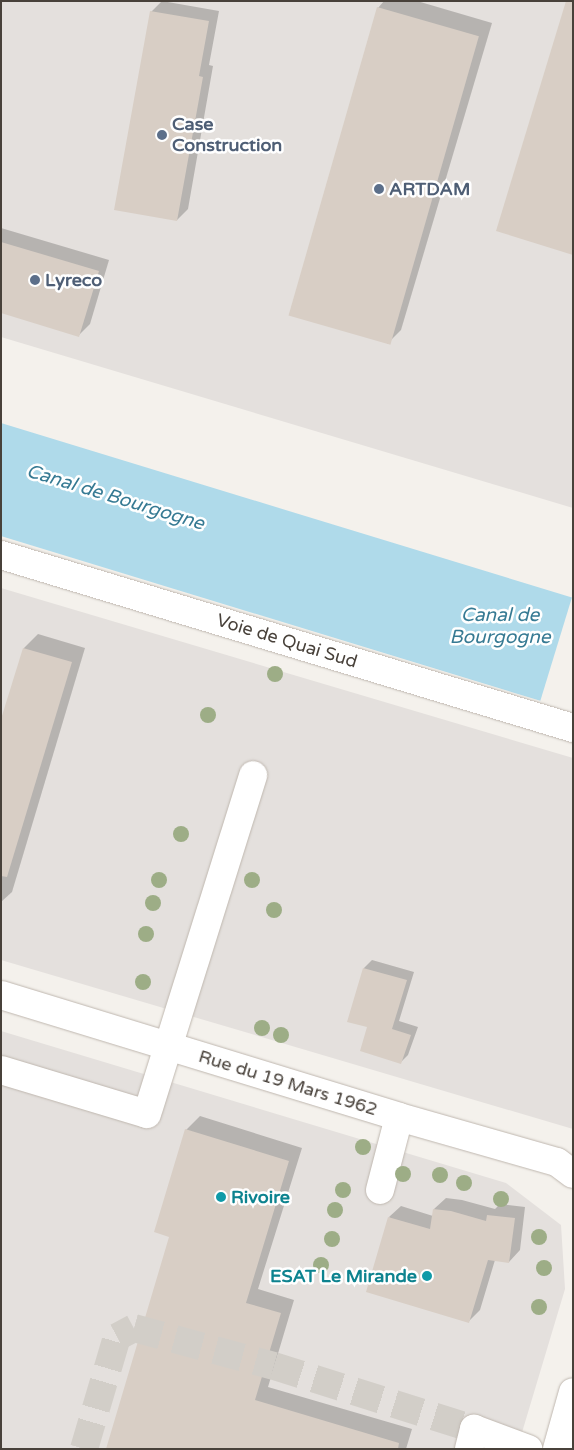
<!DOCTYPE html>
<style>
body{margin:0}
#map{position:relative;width:574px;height:1450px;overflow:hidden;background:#f4f1ec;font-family:"Varela Round",sans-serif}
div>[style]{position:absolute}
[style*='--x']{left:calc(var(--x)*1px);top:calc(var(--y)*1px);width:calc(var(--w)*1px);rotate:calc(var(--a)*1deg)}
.industrial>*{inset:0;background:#e4e0dd}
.water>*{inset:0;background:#afdaea;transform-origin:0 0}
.shadow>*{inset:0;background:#0003}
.building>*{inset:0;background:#d8cec5;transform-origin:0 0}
.minor-tunnel>*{height:28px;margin-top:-14px;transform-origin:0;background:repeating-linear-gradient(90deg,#d2cec8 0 28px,transparent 0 42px)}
.roads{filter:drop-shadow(0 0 1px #bfb7af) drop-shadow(0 0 1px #bfb7af)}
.minor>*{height:28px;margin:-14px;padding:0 14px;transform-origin:14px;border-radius:14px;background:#fff}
.trees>*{width:16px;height:16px;margin:-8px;border-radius:50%;background:#9dad86}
.dots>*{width:14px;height:14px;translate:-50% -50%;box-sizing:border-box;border:2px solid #fff;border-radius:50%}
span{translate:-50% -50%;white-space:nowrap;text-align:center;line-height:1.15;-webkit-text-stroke:5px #fff;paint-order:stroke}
.service-label{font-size:18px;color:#4e5e75;font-weight:700}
.left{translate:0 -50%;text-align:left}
.street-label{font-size:18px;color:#48413a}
.culture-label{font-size:18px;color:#0d838f;font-weight:700}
.right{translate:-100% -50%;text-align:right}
.water-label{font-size:19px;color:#367a93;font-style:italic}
.frame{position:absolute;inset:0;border:2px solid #48413a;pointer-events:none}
</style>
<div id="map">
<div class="industrial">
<i style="clip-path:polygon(1px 1px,573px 1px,573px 508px,1px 337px)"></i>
<i style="clip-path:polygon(1px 588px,573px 758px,573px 1129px,1px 960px)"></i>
<i style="clip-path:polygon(1px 1031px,506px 1183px,561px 1225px,565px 1289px,517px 1449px,1px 1449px)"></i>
</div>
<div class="water">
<i style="left:1px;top:423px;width:597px;height:108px;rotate:17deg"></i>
</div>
<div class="shadow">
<i style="clip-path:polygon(162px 1px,219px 11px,209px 65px,213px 66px,188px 209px,177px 220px,151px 12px)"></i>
<i style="clip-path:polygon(384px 1px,417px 1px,492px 23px,401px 330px,387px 344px,378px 8px)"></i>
<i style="clip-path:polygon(1px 228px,109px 260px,90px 324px,79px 335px,1px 312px)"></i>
<i style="clip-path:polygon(38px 634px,85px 648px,12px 892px,1px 902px,1px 724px,24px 648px)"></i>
<i style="clip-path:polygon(372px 960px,414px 972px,399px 1021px,418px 1027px,408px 1055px,400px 1063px,369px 1026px,364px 968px)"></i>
<i style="clip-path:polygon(200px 1116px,302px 1148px,258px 1289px,294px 1300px,268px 1387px,412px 1429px,406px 1449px,107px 1449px,171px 1236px,186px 1130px)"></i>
<i style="clip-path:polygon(446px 1198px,462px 1200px,495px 1209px,500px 1204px,525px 1207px,520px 1250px,509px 1262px,495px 1260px,480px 1310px,469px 1321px,389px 1217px,401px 1206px,433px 1216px,434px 1209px)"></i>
</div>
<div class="building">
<i style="clip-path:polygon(566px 1px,573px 1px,573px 255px,496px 231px)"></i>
<i style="left:377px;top:7px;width:106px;height:321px;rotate:16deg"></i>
<i style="clip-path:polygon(150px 11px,209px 21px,199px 76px,203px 77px,177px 221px,114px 210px)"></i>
<i style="clip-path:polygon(1px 242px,99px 271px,79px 337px,1px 313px)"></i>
<i style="clip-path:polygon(23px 648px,72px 662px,7px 877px,1px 876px,1px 719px)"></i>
<i style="clip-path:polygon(363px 968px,407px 980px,392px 1029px,411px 1035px,401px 1064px,360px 1051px,367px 1027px,347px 1022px)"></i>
<i style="clip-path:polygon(185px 1129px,289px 1161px,246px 1303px,281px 1313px,255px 1400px,399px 1443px,398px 1449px,106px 1449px,169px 1237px,154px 1232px)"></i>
<i style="clip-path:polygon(433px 1209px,451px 1211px,486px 1221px,487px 1215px,515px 1218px,509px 1263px,488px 1260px,469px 1323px,366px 1292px,388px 1217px,430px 1229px)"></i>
</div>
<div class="minor-tunnel">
<i style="--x:84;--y:1449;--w:117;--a:-73.6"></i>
<i style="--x:117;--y:1337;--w:19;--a:-28"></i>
<i style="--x:134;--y:1328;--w:145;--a:15.2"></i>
<i style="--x:274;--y:1366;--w:210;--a:17.5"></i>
</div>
<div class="roads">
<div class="minor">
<i style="--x:1;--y:555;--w:598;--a:16.83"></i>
<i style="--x:1;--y:995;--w:416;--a:17"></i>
<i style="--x:399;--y:1117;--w:164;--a:15.9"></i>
<i style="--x:557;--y:1162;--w:20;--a:37"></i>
<i style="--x:1;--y:1070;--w:152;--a:16.8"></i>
<i style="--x:147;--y:1114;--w:355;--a:-72.6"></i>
<i style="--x:380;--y:1190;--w:75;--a:-75.4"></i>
<i style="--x:469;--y:1449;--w:21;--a:-76"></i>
<i style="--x:474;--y:1429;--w:58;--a:20.3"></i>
<i style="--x:557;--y:1449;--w:59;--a:-74.3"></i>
</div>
</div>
<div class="trees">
<i style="left:275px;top:674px"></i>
<i style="left:208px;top:715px"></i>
<i style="left:181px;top:834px"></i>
<i style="left:159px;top:880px"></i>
<i style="left:252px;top:880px"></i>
<i style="left:153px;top:903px"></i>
<i style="left:274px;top:910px"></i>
<i style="left:146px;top:934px"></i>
<i style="left:143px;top:982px"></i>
<i style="left:262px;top:1028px"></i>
<i style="left:281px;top:1035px"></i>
<i style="left:363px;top:1147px"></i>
<i style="left:403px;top:1174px"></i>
<i style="left:440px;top:1175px"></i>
<i style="left:464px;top:1183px"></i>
<i style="left:343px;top:1190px"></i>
<i style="left:501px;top:1199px"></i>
<i style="left:335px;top:1210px"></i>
<i style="left:539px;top:1237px"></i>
<i style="left:332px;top:1239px"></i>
<i style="left:321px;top:1265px"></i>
<i style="left:544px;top:1268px"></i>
<i style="left:539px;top:1307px"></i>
</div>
<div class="dots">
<i style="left:162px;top:135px;background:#5c6f8a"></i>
<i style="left:379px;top:189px;background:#5c6f8a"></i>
<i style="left:35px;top:280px;background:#5c6f8a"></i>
<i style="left:221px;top:1197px;background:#0f9aa8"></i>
<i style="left:427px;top:1276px;background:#0f9aa8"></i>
</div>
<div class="service-label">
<span class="left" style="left:172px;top:135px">Case<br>Construction</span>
<span class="left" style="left:389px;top:189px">ARTDAM</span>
<span class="left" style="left:45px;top:280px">Lyreco</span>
</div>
<div class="street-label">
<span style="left:287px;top:641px;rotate:17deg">Voie de Quai Sud</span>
<span style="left:288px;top:1083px;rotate:17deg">Rue du 19 Mars 1962</span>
</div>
<div class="culture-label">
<span class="left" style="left:231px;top:1197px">Rivoire</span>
<span class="right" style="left:417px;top:1276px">ESAT Le Mirande</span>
</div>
<div class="water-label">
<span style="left:115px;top:498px;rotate:17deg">Canal de Bourgogne</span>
<span style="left:500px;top:627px">Canal de<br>Bourgogne</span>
</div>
<div class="frame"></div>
</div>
